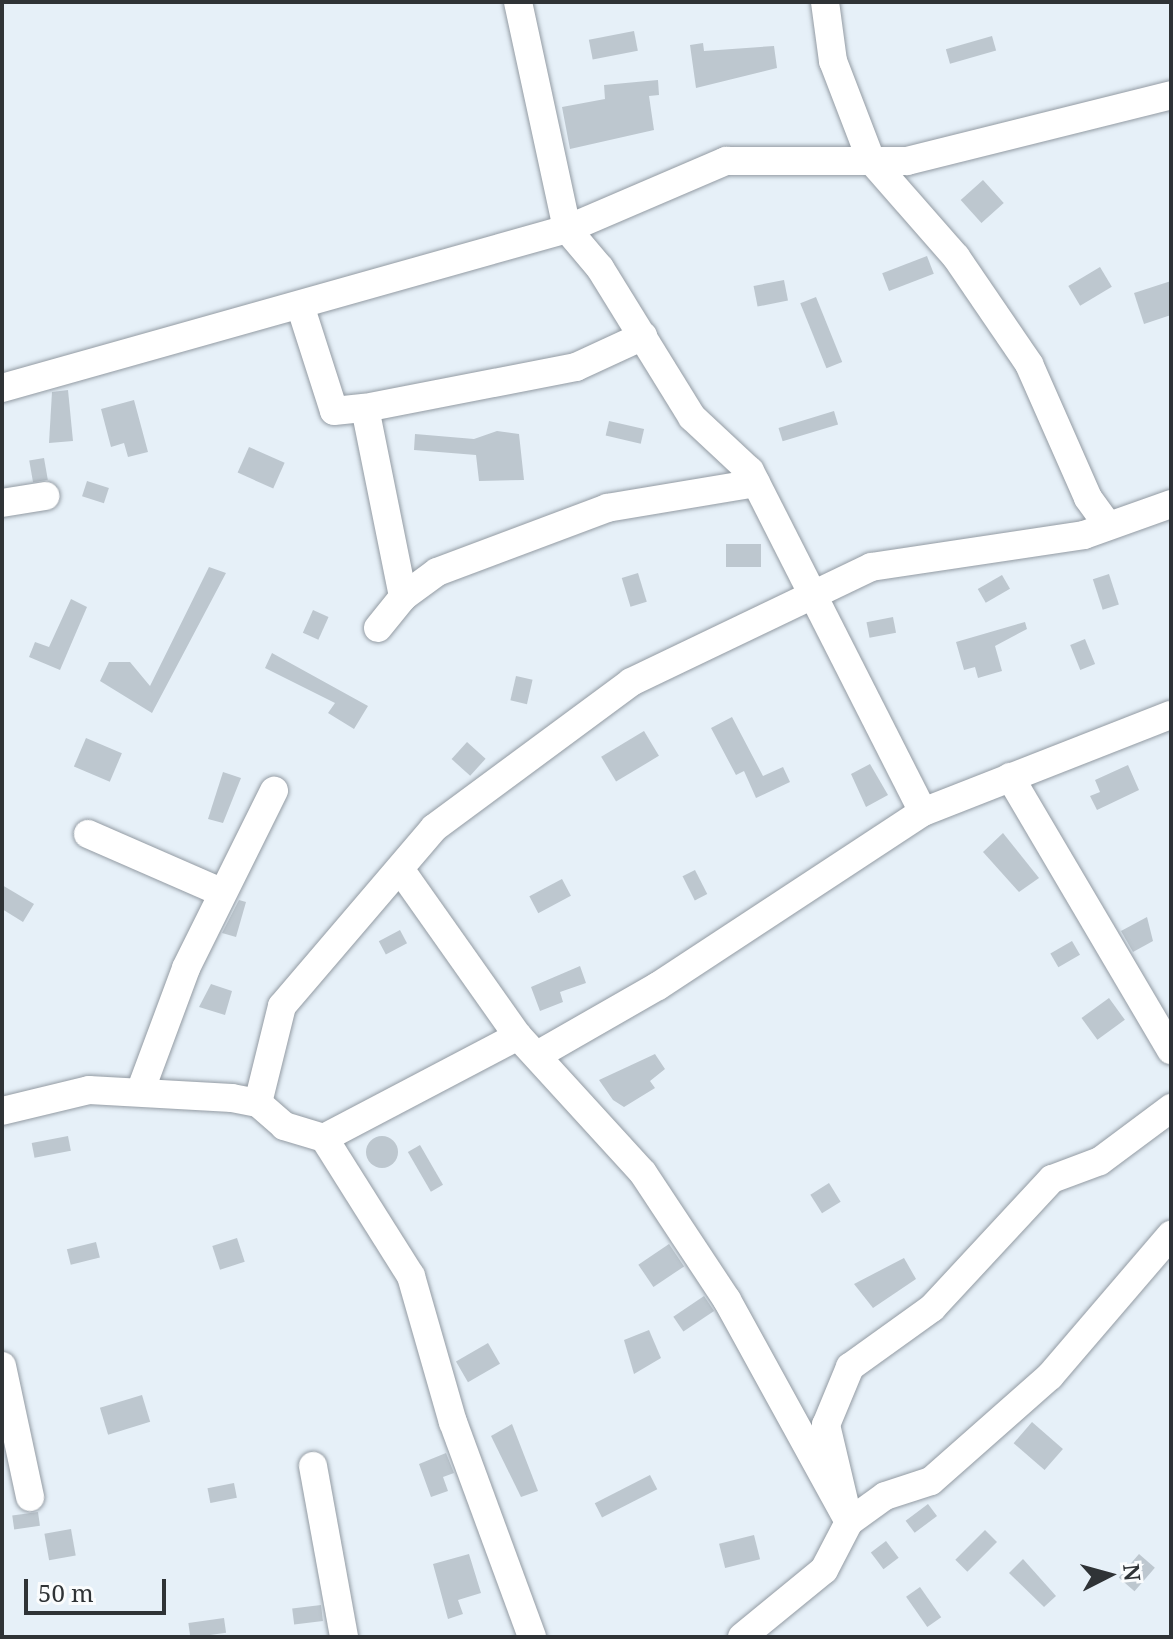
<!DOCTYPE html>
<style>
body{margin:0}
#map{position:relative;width:1173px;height:1639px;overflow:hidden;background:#e6f0f8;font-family:"Noto Serif",serif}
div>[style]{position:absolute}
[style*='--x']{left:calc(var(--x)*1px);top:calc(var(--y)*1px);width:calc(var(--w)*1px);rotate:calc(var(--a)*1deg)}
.building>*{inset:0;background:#bdc7cf;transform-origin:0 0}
.round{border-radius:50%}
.roads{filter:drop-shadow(0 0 2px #939ba3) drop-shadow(0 0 2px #939ba3)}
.minor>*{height:28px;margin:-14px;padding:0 14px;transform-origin:14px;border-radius:14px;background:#fff}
span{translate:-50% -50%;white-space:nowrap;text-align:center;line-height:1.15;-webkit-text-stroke:8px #fafcfd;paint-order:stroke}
.frame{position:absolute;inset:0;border:4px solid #2f3336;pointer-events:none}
.north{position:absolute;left:1069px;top:1535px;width:80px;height:80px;-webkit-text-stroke:6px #fafcfd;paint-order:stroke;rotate:84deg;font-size:22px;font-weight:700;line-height:32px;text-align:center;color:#2f3336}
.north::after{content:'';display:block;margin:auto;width:28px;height:36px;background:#2f3336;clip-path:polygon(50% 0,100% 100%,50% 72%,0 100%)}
.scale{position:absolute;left:24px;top:1579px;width:142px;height:36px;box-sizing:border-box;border:4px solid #2f3336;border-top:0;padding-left:10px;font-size:24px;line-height:28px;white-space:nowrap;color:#2f3336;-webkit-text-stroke:6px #fafcfd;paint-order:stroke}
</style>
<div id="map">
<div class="building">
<i style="left:634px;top:31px;width:20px;height:46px;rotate:79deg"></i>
<i style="left:992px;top:36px;width:15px;height:48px;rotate:74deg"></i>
<i style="clip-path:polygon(703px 43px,704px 51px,774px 46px,777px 68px,696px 88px,690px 45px)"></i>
<i style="clip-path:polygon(658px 80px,659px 95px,649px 96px,654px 130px,570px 149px,562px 107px,605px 99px,604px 85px)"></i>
<i style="left:983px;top:180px;width:31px;height:30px;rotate:48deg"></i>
<i style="left:927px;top:256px;width:19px;height:48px;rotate:69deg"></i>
<i style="left:1100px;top:267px;width:23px;height:37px;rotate:59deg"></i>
<i style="left:784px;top:280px;width:21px;height:31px;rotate:79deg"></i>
<i style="clip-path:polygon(1171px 281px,1171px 315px,1144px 324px,1134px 293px)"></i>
<i style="left:816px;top:297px;width:70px;height:17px;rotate:68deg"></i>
<i style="clip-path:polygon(68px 390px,73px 441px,49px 443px,52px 392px)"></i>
<i style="clip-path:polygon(134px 400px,148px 452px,128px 457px,124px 443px,111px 447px,101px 409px)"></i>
<i style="left:834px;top:411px;width:14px;height:58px;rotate:73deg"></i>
<i style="left:609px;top:421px;width:36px;height:15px;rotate:13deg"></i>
<i style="clip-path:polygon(497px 431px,519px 434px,524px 480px,479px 481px,476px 455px,414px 450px,415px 434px,474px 439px)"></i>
<i style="left:249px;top:447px;width:39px;height:28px;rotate:24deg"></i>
<i style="left:44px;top:458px;width:22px;height:15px;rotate:80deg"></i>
<i style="left:87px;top:481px;width:23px;height:16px;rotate:18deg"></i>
<i style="left:761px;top:544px;width:23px;height:35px;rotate:90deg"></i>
<i style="clip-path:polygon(209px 567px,226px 573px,152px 713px,100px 681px,109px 662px,130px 662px,150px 686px)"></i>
<i style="left:638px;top:573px;width:30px;height:17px;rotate:73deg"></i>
<i style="left:1109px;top:574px;width:32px;height:17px;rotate:72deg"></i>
<i style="left:1002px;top:575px;width:16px;height:28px;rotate:60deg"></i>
<i style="clip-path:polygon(71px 599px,87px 607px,60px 670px,29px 657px,35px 642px,49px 647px)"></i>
<i style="left:313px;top:610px;width:17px;height:25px;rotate:24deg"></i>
<i style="left:893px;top:617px;width:16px;height:27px;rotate:79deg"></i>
<i style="clip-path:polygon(1025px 622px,1027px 629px,995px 646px,1002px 671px,978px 678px,975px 667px,964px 670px,956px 642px)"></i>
<i style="left:1085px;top:639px;width:27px;height:16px;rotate:68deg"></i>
<i style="clip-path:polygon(272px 653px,368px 706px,354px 729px,328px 713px,335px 703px,265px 668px)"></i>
<i style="left:516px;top:676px;width:17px;height:25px;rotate:13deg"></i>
<i style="clip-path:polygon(732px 717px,763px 776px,783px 767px,790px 782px,756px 798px,744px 771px,736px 775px,711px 728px)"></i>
<i style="left:644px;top:731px;width:29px;height:50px;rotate:59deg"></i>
<i style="left:86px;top:738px;width:39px;height:31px;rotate:23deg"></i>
<i style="left:467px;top:742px;width:25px;height:23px;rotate:42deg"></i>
<i style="clip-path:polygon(870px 764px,888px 795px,866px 807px,851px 774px)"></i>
<i style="clip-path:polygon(1128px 765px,1139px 790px,1097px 810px,1090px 796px,1100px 792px,1095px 780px)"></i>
<i style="clip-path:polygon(223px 772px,241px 778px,223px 823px,208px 819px)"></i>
<i style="clip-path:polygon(1003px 833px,1039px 878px,1019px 892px,983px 852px)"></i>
<i style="left:695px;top:870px;width:27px;height:14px;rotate:63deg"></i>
<i style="left:562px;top:879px;width:19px;height:37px;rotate:62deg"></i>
<i style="clip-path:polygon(2px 885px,34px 904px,23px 922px,2px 909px)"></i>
<i style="clip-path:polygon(239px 900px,246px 902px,236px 937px,222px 933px)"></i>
<i style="clip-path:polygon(1147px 917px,1153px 941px,1133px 952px,1121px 931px)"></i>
<i style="left:400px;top:930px;width:15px;height:24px;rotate:62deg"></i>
<i style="left:1072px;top:941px;width:16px;height:25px;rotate:60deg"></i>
<i style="clip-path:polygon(580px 966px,586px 983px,560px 992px,563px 1002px,540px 1011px,531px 987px)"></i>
<i style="clip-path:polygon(211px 984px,232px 991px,225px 1015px,199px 1007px)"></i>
<i style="left:1109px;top:998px;width:27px;height:34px;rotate:54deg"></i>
<i style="clip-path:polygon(655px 1054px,665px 1069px,650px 1081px,655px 1088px,624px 1107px,613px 1100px,599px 1080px)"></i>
<i class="round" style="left:366px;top:1136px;width:32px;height:32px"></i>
<i style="left:68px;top:1136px;width:15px;height:37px;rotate:79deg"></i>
<i style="left:420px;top:1145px;width:46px;height:14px;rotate:60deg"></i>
<i style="left:829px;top:1183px;width:22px;height:22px;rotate:58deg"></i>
<i style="left:237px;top:1238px;width:25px;height:26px;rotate:72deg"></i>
<i style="left:96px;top:1242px;width:16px;height:30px;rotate:76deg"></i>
<i style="left:669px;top:1244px;width:27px;height:37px;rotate:56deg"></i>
<i style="clip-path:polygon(904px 1258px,916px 1279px,873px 1308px,854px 1284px)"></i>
<i style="left:704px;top:1296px;width:18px;height:37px;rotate:56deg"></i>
<i style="clip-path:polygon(649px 1330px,661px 1358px,634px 1374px,624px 1340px)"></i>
<i style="left:488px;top:1343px;width:24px;height:37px;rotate:60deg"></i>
<i style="left:142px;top:1395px;width:28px;height:44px;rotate:73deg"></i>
<i style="left:1032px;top:1422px;width:41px;height:28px;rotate:41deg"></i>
<i style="clip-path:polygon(512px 1424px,538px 1491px,521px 1497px,491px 1436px)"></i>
<i style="clip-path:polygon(446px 1453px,454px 1473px,443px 1477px,448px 1491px,431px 1497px,419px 1464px)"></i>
<i style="left:650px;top:1475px;width:16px;height:62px;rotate:63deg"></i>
<i style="left:234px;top:1483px;width:15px;height:27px;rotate:79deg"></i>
<i style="left:928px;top:1504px;width:15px;height:28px;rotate:53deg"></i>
<i style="left:38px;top:1512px;width:14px;height:26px;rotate:82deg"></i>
<i style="left:71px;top:1529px;width:27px;height:27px;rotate:80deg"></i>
<i style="left:985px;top:1530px;width:17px;height:42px;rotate:45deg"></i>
<i style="left:754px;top:1535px;width:25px;height:36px;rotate:76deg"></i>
<i style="left:886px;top:1541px;width:21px;height:19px;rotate:53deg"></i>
<i style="clip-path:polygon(469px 1554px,481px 1593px,458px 1600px,463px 1614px,448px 1619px,433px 1564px)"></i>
<i style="left:1139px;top:1554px;width:21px;height:31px;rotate:41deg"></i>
<i style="clip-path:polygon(1023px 1559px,1056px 1596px,1044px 1607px,1009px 1573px)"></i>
<i style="left:920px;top:1587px;width:37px;height:17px;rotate:55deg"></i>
<i style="left:321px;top:1605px;width:16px;height:29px;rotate:83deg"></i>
<i style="left:224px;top:1618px;width:15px;height:36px;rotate:82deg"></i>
</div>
<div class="roads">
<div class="minor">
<i style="--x:518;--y:2;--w:232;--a:77.8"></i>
<i style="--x:567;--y:229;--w:51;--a:49.8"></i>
<i style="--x:600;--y:268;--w:175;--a:58.3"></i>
<i style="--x:692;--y:417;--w:79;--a:43"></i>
<i style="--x:750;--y:471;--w:382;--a:63.1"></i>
<i style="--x:825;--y:2;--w:60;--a:82.3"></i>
<i style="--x:833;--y:61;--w:106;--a:69"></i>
<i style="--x:871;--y:160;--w:129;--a:48.8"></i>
<i style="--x:956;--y:257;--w:130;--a:55.7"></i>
<i style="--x:1029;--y:364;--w:146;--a:66.2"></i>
<i style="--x:1088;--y:498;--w:34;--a:54"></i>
<i style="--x:300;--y:305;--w:111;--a:72.2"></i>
<i style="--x:334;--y:411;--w:31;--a:-6"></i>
<i style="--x:365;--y:408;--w:193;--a:78.6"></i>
<i style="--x:2;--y:388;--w:587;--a:-15.72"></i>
<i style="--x:567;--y:229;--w:173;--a:-23.2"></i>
<i style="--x:726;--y:161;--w:181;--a:0"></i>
<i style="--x:907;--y:161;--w:272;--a:-14"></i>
<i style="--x:365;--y:408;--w:215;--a:-11"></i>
<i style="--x:576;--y:367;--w:74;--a:-24.8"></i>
<i style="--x:2;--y:503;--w:44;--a:-9.2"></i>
<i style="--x:378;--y:628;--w:40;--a:-51"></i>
<i style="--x:403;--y:597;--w:42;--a:-36.3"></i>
<i style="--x:437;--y:572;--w:182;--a:-20.6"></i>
<i style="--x:607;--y:508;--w:151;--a:-9.5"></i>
<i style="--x:1010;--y:777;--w:317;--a:59.5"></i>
<i style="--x:88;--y:834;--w:145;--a:23.6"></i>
<i style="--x:400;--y:869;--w:204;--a:54.8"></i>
<i style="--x:518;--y:1036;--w:185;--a:47.6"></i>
<i style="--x:643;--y:1173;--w:152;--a:56.5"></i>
<i style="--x:727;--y:1300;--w:253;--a:61.2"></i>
<i style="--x:849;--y:1522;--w:44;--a:-35.8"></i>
<i style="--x:885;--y:1496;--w:48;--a:-18.1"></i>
<i style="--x:931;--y:1481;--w:159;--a:-41.4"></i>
<i style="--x:1050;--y:1376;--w:186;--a:-49.4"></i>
<i style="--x:541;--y:1053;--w:135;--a:-29.8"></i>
<i style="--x:658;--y:986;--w:317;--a:-33.3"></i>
<i style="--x:923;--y:812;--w:266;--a:-21.4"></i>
<i style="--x:140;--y:1092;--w:132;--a:-69.6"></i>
<i style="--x:186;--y:968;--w:198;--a:-63.6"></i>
<i style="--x:258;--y:1103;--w:100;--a:-76.1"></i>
<i style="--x:282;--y:1006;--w:234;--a:-49.5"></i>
<i style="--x:434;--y:828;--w:245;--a:-36.5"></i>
<i style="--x:631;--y:682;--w:266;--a:-25.6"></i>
<i style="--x:871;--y:567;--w:215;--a:-8.5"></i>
<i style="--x:1084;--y:535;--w:92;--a:-19.6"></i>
<i style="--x:2;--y:1111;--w:89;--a:-13.6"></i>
<i style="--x:89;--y:1090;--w:143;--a:3.2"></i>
<i style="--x:232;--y:1098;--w:26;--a:11"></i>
<i style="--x:258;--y:1103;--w:35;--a:41"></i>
<i style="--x:284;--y:1126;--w:42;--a:16.7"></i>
<i style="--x:324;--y:1138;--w:219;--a:-27.7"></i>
<i style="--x:324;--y:1138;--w:163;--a:57.8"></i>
<i style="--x:411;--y:1276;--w:152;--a:74"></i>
<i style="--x:453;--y:1422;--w:229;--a:69.8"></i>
<i style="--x:2;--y:1366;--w:134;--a:77.9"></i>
<i style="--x:313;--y:1466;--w:174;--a:79.7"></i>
<i style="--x:742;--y:1637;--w:106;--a:-39.3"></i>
<i style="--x:824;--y:1570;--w:54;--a:-62.5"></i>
<i style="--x:849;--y:1522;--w:100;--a:-103.3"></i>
<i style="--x:826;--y:1425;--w:63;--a:-67.5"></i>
<i style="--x:850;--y:1367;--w:101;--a:-35.7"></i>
<i style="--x:932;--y:1308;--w:176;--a:-47.1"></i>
<i style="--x:1052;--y:1179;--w:51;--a:-20.6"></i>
<i style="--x:1100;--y:1161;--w:89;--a:-36.7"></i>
</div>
</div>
<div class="frame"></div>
<div class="north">N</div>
<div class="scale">50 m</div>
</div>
